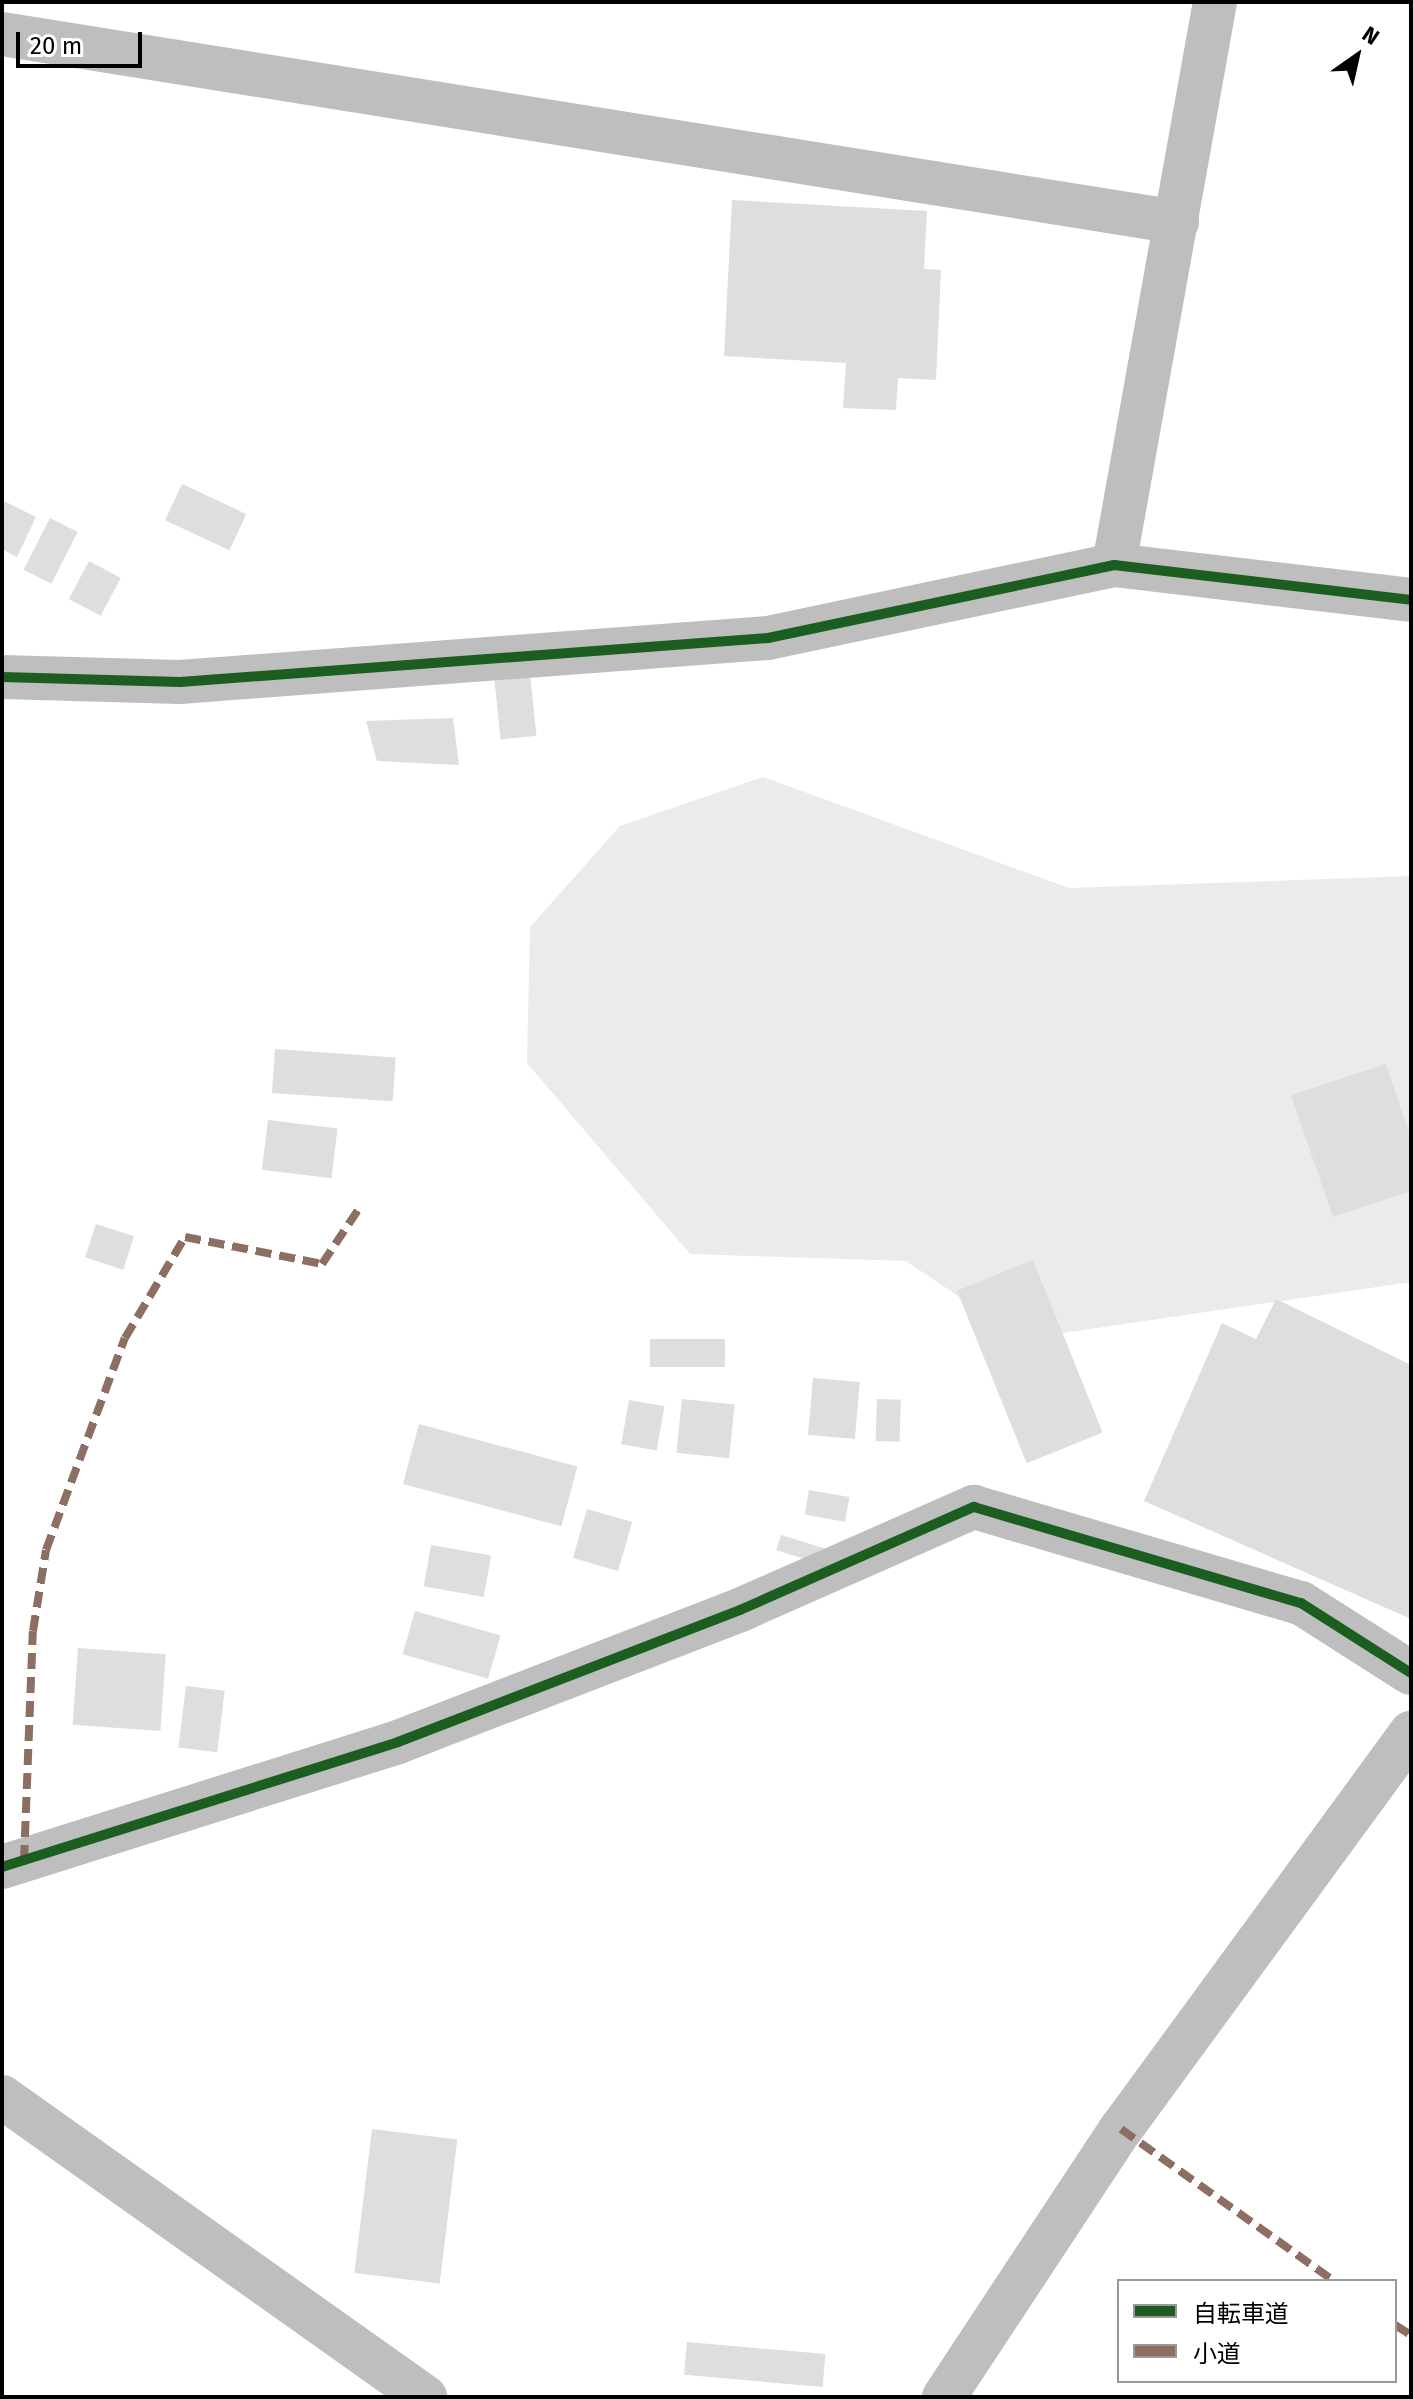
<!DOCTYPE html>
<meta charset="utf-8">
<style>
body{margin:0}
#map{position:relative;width:1413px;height:2399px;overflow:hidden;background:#fff;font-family:"Fira Sans","Noto Sans JP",sans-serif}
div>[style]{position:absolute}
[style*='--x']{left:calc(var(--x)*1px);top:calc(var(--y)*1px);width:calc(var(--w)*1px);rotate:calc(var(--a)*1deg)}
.green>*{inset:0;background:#ebebeb}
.building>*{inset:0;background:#dedede;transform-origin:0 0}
.minor>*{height:44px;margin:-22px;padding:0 22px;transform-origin:22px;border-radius:22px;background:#bebebe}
.quiet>*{height:8px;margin-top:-4px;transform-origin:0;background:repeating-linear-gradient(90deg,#8d6e63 0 16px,transparent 0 24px)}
.cycleway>*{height:10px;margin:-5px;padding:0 5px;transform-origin:5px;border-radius:5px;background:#1b5e20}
span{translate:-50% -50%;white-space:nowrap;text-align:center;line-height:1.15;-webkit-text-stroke:7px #fff;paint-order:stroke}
.frame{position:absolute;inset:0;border:4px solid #000;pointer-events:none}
.legend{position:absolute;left:1117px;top:2279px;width:280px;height:104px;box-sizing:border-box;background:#fff;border:2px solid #999;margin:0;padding:10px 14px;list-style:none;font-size:24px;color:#000}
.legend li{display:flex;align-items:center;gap:16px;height:40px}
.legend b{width:40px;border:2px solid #999}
.north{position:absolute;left:1317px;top:16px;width:80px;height:80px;-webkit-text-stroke:6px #fff;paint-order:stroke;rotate:34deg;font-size:22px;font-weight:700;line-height:32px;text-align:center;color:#000}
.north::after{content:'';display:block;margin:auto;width:28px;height:36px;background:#000;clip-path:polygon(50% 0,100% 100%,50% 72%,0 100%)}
.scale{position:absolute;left:16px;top:32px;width:126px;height:36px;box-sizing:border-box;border:4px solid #000;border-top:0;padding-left:10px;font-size:24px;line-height:28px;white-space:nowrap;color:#000;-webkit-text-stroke:6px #fff;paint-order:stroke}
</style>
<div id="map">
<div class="green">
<i style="clip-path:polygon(763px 777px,1069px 888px,1411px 876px,1411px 1282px,1022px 1339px,906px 1261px,690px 1254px,527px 1063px,530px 927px,620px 826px)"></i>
</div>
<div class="building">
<i style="clip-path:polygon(732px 200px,927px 211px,924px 269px,941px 270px,936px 380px,898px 378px,896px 410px,843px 408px,846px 363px,724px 356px)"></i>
<i style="left:182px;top:484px;width:71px;height:40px;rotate:25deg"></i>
<i style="clip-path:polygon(2px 500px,36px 517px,17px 557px,2px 549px)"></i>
<i style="left:50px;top:518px;width:31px;height:58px;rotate:27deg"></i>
<i style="left:89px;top:561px;width:36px;height:43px;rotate:28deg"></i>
<i style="left:530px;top:674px;width:62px;height:36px;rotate:84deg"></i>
<i style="clip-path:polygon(453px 718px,459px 765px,377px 761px,366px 721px)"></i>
<i style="left:275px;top:1049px;width:121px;height:44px;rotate:4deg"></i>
<i style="clip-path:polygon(1386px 1064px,1411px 1138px,1411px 1191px,1333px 1217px,1291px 1095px)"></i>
<i style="left:268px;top:1120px;width:70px;height:50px;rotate:7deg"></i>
<i style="left:96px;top:1224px;width:40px;height:35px;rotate:18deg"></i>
<i style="left:1033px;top:1260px;width:186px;height:82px;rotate:68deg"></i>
<i style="clip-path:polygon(1276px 1299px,1411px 1365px,1411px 1619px,1144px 1501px,1222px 1323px,1256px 1339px)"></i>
<i style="left:725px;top:1339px;width:28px;height:75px;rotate:90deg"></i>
<i style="left:813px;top:1378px;width:47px;height:57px;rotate:5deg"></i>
<i style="left:682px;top:1399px;width:53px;height:54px;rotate:6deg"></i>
<i style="left:877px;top:1399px;width:24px;height:42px;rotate:2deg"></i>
<i style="left:629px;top:1400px;width:36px;height:45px;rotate:10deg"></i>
<i style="left:419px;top:1424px;width:164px;height:62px;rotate:15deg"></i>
<i style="left:809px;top:1490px;width:41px;height:25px;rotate:10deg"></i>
<i style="left:587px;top:1509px;width:47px;height:51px;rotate:16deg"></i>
<i style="left:781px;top:1535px;width:52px;height:16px;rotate:17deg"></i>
<i style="left:431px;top:1545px;width:61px;height:42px;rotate:10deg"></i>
<i style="left:415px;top:1611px;width:89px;height:45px;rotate:16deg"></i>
<i style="left:78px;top:1648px;width:88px;height:77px;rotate:4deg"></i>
<i style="left:186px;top:1686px;width:39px;height:62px;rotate:7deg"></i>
<i style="left:372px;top:2129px;width:86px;height:145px;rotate:7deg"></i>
<i style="left:687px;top:2342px;width:139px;height:33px;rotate:5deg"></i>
</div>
<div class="minor">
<i style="--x:2;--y:34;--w:1190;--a:9.09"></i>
<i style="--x:1114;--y:565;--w:572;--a:-79.83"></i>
<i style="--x:2;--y:677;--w:178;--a:1.6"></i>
<i style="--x:180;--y:682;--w:590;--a:-4.28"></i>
<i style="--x:768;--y:638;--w:354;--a:-11.9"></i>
<i style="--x:1114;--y:565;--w:299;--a:6.7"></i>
<i style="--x:2;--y:1867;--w:415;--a:-17.5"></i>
<i style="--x:398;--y:1742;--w:367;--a:-21.1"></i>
<i style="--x:740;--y:1610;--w:256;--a:-23.8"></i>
<i style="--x:974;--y:1507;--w:341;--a:16.4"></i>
<i style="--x:1301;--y:1603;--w:130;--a:32.5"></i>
<i style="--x:2;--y:2097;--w:519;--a:35.35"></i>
<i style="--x:944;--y:2397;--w:321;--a:-56.6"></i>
<i style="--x:1121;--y:2129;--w:491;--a:-53.8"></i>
</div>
<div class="quiet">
<i style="--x:24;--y:1861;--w:230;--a:-87.8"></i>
<i style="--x:33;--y:1631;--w:82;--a:-80.9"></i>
<i style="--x:46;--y:1550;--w:226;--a:-69.6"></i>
<i style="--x:125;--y:1338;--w:117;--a:-59.3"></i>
<i style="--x:185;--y:1237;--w:140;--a:11.1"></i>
<i style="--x:322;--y:1264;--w:72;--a:-56.3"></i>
<i style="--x:1121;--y:2129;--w:262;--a:35.5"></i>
<i style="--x:1395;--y:2325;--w:19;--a:32"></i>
</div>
<div class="cycleway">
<i style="--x:2;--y:677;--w:178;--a:1.6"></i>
<i style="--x:180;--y:682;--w:590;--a:-4.28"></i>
<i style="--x:768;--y:638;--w:354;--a:-11.9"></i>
<i style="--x:1114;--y:565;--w:299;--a:6.7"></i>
<i style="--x:2;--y:1867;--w:415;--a:-17.5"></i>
<i style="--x:398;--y:1742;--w:367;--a:-21.1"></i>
<i style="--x:740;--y:1610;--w:256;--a:-23.8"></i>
<i style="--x:974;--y:1507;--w:341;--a:16.4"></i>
<i style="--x:1301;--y:1603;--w:130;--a:32.5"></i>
</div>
<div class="frame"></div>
<ul class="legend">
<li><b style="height:10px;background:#1b5e20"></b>自転車道</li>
<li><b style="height:10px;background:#8d6e63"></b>小道</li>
</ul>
<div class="north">N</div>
<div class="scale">20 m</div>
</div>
